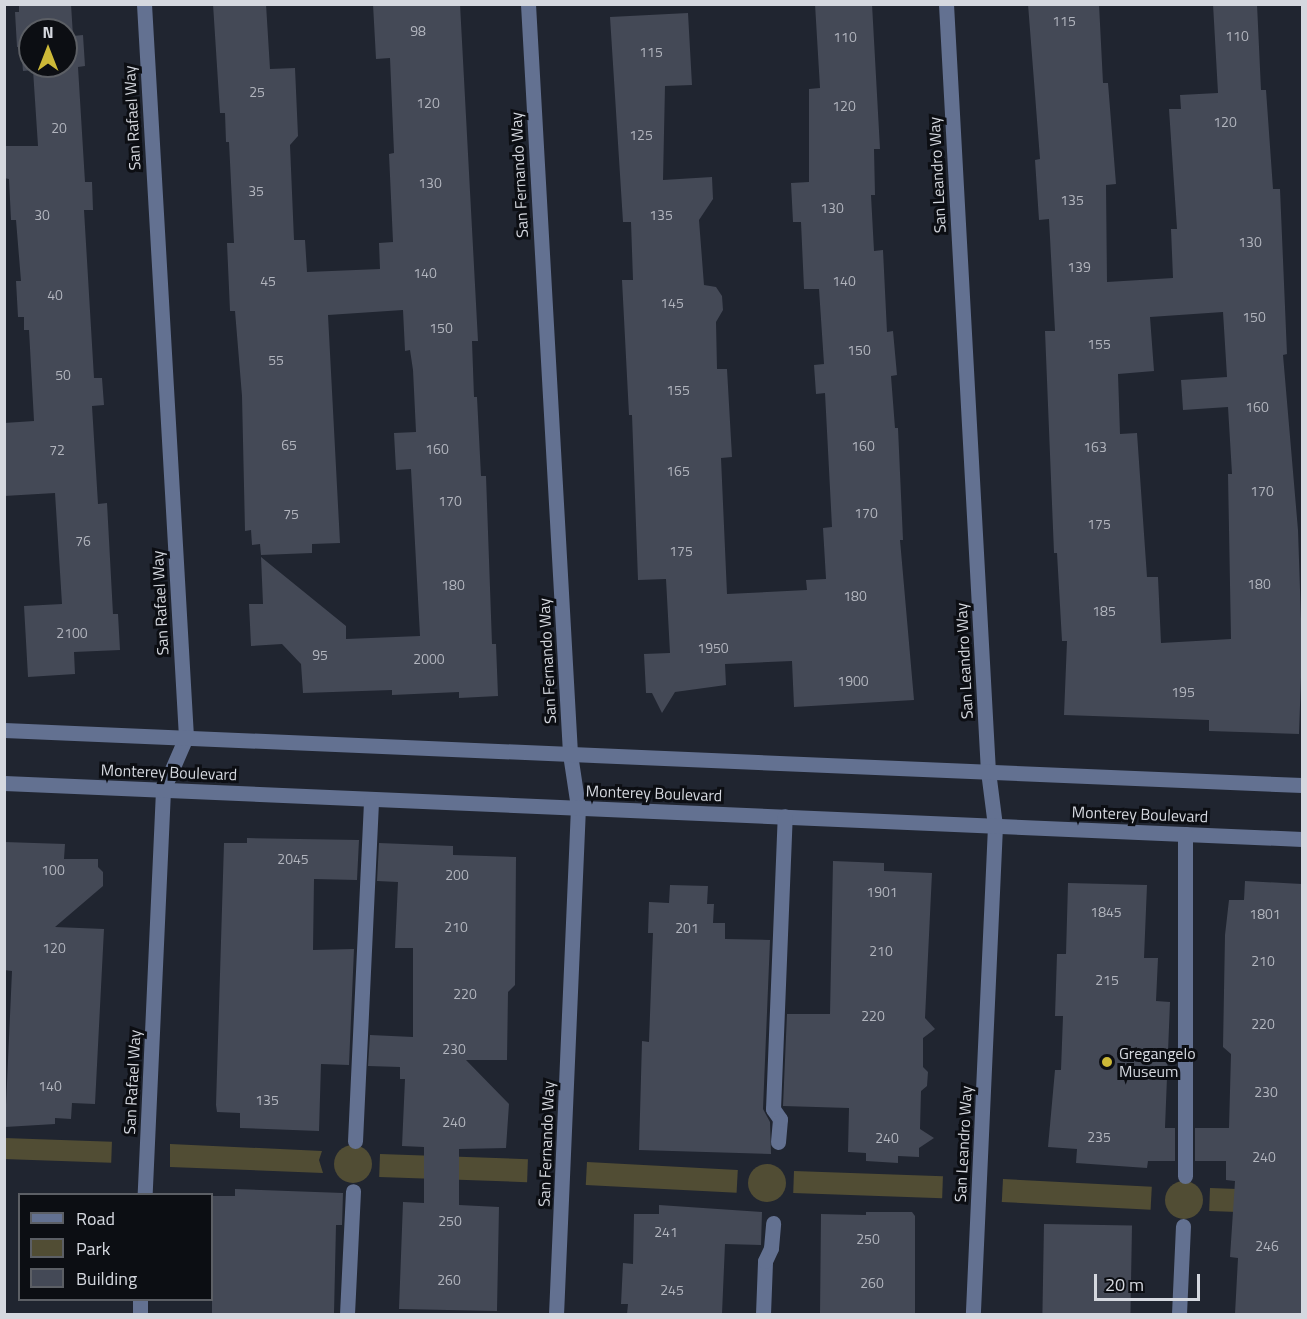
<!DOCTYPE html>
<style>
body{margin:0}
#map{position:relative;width:1307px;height:1319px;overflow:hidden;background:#202530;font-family:"Titillium Web",sans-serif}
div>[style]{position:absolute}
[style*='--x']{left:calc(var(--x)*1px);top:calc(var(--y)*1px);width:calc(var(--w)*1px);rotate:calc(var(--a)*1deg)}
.green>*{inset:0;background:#514d34;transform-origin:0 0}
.round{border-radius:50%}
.building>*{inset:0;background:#444956;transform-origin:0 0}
.minor>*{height:15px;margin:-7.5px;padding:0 7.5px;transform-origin:7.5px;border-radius:7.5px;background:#637191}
.dots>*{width:16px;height:16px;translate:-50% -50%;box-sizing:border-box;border:3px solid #0c0e13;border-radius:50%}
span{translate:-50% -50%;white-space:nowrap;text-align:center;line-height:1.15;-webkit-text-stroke:6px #0c0e13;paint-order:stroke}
.number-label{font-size:14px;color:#b1b4bd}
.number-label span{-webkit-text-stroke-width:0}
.street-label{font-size:16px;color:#d5d8df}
.poi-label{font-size:16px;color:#d5d8df}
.left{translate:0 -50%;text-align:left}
.frame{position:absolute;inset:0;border:6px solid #d5d8df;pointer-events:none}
.legend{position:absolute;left:18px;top:1193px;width:195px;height:108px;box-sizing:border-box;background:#0c0e13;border:2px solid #5c5f65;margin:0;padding:8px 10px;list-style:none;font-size:18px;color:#d5d8df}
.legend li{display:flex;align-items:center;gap:12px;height:30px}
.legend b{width:30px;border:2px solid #5c5f65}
.north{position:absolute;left:18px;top:18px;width:60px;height:60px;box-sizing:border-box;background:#0c0e13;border:2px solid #5c5f65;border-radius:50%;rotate:0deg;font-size:16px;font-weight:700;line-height:24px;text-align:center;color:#d5d8df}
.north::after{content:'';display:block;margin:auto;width:21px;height:27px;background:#cdb938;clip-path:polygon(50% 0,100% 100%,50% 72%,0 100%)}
.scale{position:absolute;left:1094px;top:1274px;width:106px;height:27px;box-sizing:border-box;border:3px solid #d5d8df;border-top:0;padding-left:8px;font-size:18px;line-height:21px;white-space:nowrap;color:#d5d8df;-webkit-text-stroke:4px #0c0e13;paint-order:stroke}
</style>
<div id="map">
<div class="green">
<i style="left:4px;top:1138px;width:108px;height:21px;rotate:2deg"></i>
<i style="clip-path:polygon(170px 1144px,322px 1151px,319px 1160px,323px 1173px,170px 1167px)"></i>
<i class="round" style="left:334px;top:1145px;width:38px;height:38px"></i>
<i style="left:380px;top:1154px;width:148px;height:23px;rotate:2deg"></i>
<i style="left:587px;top:1162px;width:151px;height:23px;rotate:3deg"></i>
<i class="round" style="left:748px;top:1164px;width:38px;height:38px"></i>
<i style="left:794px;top:1171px;width:149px;height:22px;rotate:2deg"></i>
<i style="left:1003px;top:1179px;width:149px;height:23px;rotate:3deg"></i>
<i class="round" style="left:1165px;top:1181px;width:38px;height:38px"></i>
<i style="left:1210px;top:1188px;width:92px;height:23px;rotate:2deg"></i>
</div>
<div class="building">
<i style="clip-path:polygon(evenodd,19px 4px,71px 4px,73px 36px,83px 35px,85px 66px,78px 67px,85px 182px,92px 182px,93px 210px,84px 210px,94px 378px,102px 378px,104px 405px,92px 406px,98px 504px,107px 503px,113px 614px,118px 614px,120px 650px,74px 652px,75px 674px,28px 677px,24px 606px,62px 604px,55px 493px,4px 496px,4px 423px,34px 421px,29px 330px,24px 330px,24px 317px,18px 317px,16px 281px,21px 281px,16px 220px,11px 220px,9px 179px,4px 178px,4px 146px,38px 146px,33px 70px,23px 71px,21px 47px,17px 47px,15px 12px,19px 12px,19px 4px,30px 30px,66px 30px,66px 66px,30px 66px,30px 30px)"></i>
<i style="clip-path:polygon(213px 4px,266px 4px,270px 69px,295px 68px,298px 136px,290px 145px,294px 240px,305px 240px,307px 272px,380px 269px,379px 243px,393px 242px,389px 154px,394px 153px,390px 58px,376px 59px,373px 4px,460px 4px,478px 341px,472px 341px,474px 397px,477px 397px,481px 476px,486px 476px,492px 644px,496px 644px,498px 696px,459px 698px,459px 692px,392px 695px,392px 690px,303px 693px,301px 664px,282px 644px,251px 646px,249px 604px,263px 604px,261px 557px,346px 626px,346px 639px,420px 636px,411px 469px,396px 470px,394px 433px,416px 432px,413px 370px,410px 350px,405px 351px,403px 310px,328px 315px,340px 543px,312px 544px,312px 553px,261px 555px,260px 544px,252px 545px,251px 530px,245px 531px,242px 396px,235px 311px,230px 311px,227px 243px,234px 243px,229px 142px,226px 142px,225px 113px,220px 113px)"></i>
<i style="clip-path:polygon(815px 4px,872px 4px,880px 149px,874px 149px,875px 195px,871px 195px,874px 251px,883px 250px,887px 332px,893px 331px,897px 375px,891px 376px,895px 428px,898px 428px,903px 540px,900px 540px,914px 700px,794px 707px,792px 661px,725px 664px,726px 685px,675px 692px,662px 713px,652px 693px,646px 693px,644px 654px,670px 653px,666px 579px,638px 580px,632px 415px,629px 415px,622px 280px,633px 280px,631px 222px,623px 222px,610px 17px,688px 13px,692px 85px,665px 86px,663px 180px,712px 177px,713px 199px,699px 220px,704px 285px,716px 287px,722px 296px,723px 310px,716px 322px,717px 369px,727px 369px,732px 457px,721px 458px,727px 594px,807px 590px,806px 580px,826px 579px,823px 528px,832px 527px,825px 393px,816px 394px,814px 365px,824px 364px,819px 289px,804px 289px,801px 222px,793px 222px,791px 183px,809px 182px,809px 89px,820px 88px)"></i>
<i style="clip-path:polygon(evenodd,1028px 4px,1099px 4px,1103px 83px,1108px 83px,1116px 184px,1106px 185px,1107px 282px,1173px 278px,1171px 229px,1177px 229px,1169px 109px,1181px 109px,1180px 95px,1218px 93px,1213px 4px,1257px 4px,1261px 90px,1266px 90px,1273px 189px,1280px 189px,1287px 354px,1283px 355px,1298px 530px,1302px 649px,1299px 734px,1209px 731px,1209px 720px,1064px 715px,1067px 641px,1062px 641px,1057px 553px,1054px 553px,1045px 331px,1055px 331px,1049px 219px,1039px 220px,1035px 160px,1040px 159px,1028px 4px,1223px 312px,1227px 377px,1181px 380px,1183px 410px,1228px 407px,1232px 474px,1228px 474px,1231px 639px,1161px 643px,1158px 577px,1147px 577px,1137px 433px,1120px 434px,1118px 374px,1154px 371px,1150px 317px,1223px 312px)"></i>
<i style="clip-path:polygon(247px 838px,359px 840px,357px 880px,314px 879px,313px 950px,354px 949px,349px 1065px,321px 1064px,319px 1131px,240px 1128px,240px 1113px,217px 1112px,216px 1105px,224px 843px,247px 843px)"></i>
<i style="clip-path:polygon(4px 842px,65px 844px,64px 859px,98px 859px,98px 867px,103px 872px,103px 886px,55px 927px,104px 929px,95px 1104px,72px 1103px,71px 1119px,55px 1118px,55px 1124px,5px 1127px,12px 971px,4px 970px)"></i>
<i style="clip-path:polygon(379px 843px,453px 846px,453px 855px,516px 857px,515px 985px,508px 992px,507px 1060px,466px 1060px,509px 1104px,506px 1148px,459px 1149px,459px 1205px,499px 1207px,497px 1311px,399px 1309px,403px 1202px,424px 1203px,424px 1147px,402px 1146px,405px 1079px,400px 1079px,400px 1067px,368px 1066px,370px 1035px,413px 1037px,413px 948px,395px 948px,398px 882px,377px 881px)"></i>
<i style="clip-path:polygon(833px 861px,884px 863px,884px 871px,932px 873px,925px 1018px,935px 1029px,923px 1038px,923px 1067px,928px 1072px,927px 1086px,921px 1091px,920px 1129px,934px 1138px,919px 1148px,919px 1157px,898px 1156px,898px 1163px,866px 1161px,866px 1153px,848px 1152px,849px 1108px,783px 1106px,787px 1014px,830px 1014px)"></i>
<i style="clip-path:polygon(1245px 881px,1302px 884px,1302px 1314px,1235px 1314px,1238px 1258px,1230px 1257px,1235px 1181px,1226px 1180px,1226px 1161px,1195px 1161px,1195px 1128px,1229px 1128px,1231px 1054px,1223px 1047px,1225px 935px,1229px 900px,1244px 900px)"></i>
<i style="clip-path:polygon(1068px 883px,1147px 885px,1144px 958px,1158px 958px,1156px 1001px,1170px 1002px,1165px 1128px,1175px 1128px,1175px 1161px,1148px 1161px,1147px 1168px,1076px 1163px,1077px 1149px,1048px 1147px,1055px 1070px,1061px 1070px,1063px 1016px,1055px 1016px,1057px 954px,1066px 954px)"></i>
<i style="clip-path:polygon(670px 885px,708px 886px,707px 904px,714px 904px,713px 923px,725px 923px,725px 939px,770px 940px,763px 1109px,770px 1122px,771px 1154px,639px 1150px,642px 1041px,649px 1042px,653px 933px,648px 933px,649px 902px,669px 903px)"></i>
<i style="clip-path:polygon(235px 1189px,343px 1193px,342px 1225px,336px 1225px,334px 1314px,212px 1314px,212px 1196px,235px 1196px)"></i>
<i style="clip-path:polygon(659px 1205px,762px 1212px,761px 1245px,725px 1244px,722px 1314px,627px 1314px,628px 1304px,621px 1304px,623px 1263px,633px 1264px,634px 1214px,659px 1214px)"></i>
<i style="clip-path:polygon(866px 1212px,912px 1212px,915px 1216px,915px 1314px,820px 1314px,821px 1214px,866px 1215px)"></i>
<i style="left:1044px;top:1224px;width:88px;height:90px;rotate:1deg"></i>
</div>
<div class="minor">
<i style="--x:144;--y:4;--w:734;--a:86.72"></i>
<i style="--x:186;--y:737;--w:58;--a:113.5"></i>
<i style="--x:163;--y:790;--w:404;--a:92.6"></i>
<i style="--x:528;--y:4;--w:751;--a:86.79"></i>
<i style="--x:570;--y:754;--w:54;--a:81.4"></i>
<i style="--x:578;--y:807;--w:507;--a:92.48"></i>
<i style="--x:946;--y:4;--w:768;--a:86.87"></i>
<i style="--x:988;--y:771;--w:55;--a:82.7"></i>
<i style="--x:995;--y:826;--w:488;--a:92.6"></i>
<i style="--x:4;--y:730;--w:1299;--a:2.43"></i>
<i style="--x:4;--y:783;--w:1299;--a:2.47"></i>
<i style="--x:1185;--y:834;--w:342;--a:90"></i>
<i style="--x:355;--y:1141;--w:342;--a:-87.3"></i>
<i style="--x:778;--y:1142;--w:23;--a:-85"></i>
<i style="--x:780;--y:1119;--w:12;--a:-125"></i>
<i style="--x:773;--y:1109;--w:293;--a:-87.7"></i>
<i style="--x:140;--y:1314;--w:14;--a:-90"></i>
<i style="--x:347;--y:1314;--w:123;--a:-87.2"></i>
<i style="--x:763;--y:1314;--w:53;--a:-87.8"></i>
<i style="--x:765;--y:1261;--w:14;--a:-65"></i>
<i style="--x:771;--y:1248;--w:25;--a:-85"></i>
<i style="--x:1179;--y:1314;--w:88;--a:-87.4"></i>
</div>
<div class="dots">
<i style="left:1107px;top:1062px;background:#cdb938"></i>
</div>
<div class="number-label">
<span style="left:1064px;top:21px">115</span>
<span style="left:418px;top:31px">98</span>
<span style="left:1237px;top:36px">110</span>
<span style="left:845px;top:37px">110</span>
<span style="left:651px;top:52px">115</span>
<span style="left:257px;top:92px">25</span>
<span style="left:428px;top:103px">120</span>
<span style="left:844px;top:106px">120</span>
<span style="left:1225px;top:122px">120</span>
<span style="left:59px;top:128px">20</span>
<span style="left:641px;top:135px">125</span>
<span style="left:430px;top:183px">130</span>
<span style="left:256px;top:191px">35</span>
<span style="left:1072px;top:200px">135</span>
<span style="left:832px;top:208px">130</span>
<span style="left:42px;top:215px">30</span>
<span style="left:661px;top:215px">135</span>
<span style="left:1250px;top:242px">130</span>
<span style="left:1079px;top:267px">139</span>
<span style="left:425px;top:273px">140</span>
<span style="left:268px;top:281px">45</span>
<span style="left:844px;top:281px">140</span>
<span style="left:55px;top:295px">40</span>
<span style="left:672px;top:303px">145</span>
<span style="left:1254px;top:317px">150</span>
<span style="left:441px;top:328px">150</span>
<span style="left:1099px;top:344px">155</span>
<span style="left:859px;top:350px">150</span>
<span style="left:276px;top:360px">55</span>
<span style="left:63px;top:375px">50</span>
<span style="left:678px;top:390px">155</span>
<span style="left:1257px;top:407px">160</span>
<span style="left:289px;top:445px">65</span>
<span style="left:863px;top:446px">160</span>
<span style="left:1095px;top:447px">163</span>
<span style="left:437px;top:449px">160</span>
<span style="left:57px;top:450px">72</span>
<span style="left:678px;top:471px">165</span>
<span style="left:1262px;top:491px">170</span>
<span style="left:450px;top:501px">170</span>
<span style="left:866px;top:513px">170</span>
<span style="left:291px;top:514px">75</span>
<span style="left:1099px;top:524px">175</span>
<span style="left:83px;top:541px">76</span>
<span style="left:681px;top:551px">175</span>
<span style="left:1259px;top:584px">180</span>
<span style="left:453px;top:585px">180</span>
<span style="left:855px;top:596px">180</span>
<span style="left:1104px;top:611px">185</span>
<span style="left:72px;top:633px">2100</span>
<span style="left:713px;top:648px">1950</span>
<span style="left:320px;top:655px">95</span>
<span style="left:429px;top:659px">2000</span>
<span style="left:853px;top:681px">1900</span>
<span style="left:1183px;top:692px">195</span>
<span style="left:293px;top:859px">2045</span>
<span style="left:53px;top:870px">100</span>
<span style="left:457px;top:875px">200</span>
<span style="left:882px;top:892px">1901</span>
<span style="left:1106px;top:912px">1845</span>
<span style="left:1265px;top:914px">1801</span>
<span style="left:456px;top:927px">210</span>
<span style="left:687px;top:928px">201</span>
<span style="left:54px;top:948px">120</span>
<span style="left:881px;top:951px">210</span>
<span style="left:1263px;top:961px">210</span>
<span style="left:1107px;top:980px">215</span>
<span style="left:465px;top:994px">220</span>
<span style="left:873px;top:1016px">220</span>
<span style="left:1263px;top:1024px">220</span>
<span style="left:454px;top:1049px">230</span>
<span style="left:50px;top:1086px">140</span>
<span style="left:1266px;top:1092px">230</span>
<span style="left:267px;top:1100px">135</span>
<span style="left:454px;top:1122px">240</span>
<span style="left:1099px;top:1137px">235</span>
<span style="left:887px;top:1138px">240</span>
<span style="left:1264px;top:1157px">240</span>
<span style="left:450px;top:1221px">250</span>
<span style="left:666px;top:1232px">241</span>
<span style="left:868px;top:1239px">250</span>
<span style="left:1267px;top:1246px">246</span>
<span style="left:449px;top:1280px">260</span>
<span style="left:872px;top:1283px">260</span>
<span style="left:672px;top:1290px">245</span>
</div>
<div class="street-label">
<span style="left:132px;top:118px;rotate:-93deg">San Rafael Way</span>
<span style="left:519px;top:175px;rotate:-93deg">San Fernando Way</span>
<span style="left:937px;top:175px;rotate:-93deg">San Leandro Way</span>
<span style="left:160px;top:603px;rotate:-93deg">San Rafael Way</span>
<span style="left:547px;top:661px;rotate:-93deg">San Fernando Way</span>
<span style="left:964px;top:661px;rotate:-93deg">San Leandro Way</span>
<span style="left:169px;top:772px;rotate:2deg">Monterey Boulevard</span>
<span style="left:654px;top:793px;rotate:2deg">Monterey Boulevard</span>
<span style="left:1140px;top:814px;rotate:2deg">Monterey Boulevard</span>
<span style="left:132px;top:1082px;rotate:-87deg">San Rafael Way</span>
<span style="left:546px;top:1144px;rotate:-88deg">San Fernando Way</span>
<span style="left:963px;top:1144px;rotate:-87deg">San Leandro Way</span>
</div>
<div class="poi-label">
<span class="left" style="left:1119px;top:1062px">Gregangelo<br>Museum</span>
</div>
<div class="frame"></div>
<ul class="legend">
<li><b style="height:8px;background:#637191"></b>Road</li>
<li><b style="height:16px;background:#514d34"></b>Park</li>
<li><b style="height:16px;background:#444956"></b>Building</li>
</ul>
<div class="north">N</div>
<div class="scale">20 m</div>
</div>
